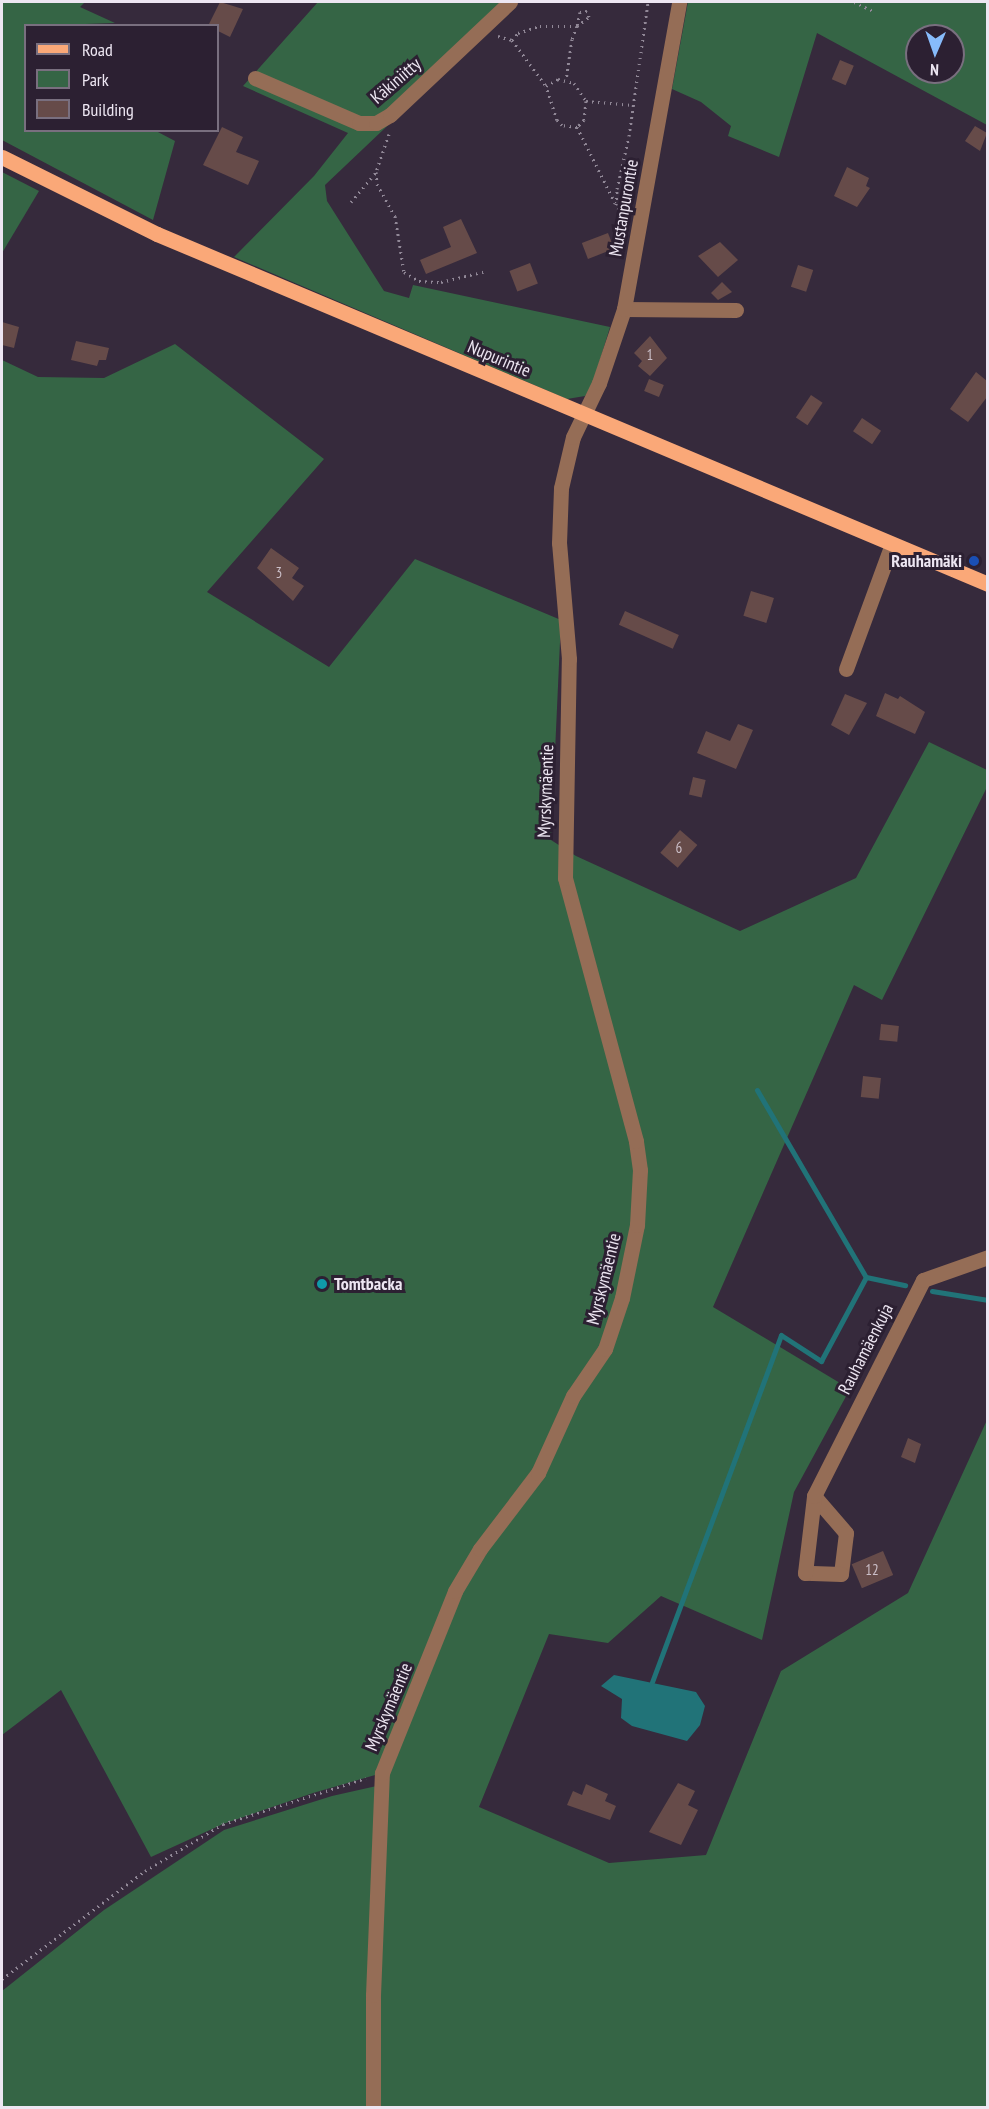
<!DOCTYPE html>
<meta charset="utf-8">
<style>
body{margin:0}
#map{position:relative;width:989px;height:2109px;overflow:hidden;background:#362a3c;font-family:"PT Sans Narrow",sans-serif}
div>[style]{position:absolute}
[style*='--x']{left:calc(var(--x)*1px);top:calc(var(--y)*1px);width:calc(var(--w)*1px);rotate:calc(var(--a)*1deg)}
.green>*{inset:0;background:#356545}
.water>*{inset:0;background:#217378}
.stream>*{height:5px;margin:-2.5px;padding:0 2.5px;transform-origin:2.5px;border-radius:2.5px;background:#217378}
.building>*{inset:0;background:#664b49;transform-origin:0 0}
.path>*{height:3px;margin-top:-1.5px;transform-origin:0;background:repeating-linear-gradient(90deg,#918897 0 1.5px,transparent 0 6px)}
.minor>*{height:15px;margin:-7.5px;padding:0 7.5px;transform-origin:7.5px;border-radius:7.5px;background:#956d56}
.major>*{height:15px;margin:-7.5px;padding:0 7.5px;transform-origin:7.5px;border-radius:7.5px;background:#faa878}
.dots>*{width:16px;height:16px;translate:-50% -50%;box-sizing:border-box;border:3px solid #2c2032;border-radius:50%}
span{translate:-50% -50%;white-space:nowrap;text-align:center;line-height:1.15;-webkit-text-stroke:6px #2c2032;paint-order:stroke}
.number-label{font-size:15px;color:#cbbfc8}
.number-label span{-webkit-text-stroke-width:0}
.street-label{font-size:18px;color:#ede6f2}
.poi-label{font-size:18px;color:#ede6f2;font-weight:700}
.right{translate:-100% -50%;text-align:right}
.left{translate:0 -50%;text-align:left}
.frame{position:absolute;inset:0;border:3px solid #ede6f2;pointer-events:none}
.legend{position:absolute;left:24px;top:24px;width:195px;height:108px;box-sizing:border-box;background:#2c2032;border:2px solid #796f7f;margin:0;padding:8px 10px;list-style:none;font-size:18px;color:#ede6f2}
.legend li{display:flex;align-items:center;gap:12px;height:30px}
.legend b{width:30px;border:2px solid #796f7f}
.north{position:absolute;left:905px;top:24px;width:60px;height:60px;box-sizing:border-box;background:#2c2032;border:2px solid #796f7f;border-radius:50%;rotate:182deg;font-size:16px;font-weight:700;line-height:24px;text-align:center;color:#ede6f2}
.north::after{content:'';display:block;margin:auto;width:21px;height:27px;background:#87bbfb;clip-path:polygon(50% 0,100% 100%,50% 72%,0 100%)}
</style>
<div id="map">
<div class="green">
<i style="clip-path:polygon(2px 2px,85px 2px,80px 7px,115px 23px,26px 26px,26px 130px,156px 131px,175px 141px,153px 220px,2px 140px)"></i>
<i style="clip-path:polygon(318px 2px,518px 2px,325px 185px,327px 201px,384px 291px,409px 298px,413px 285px,610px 327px,592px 386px,585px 396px,567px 399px,234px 257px,314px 176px,348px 133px,243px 86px)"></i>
<i style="clip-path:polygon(evenodd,688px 2px,987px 2px,987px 125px,817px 33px,779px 157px,728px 136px,731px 126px,701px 102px,672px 89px,688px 2px,917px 36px,953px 36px,953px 72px,917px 72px,917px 36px)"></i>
<i style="clip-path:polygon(2px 172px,39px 191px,2px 253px)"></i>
<i style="clip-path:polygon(175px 344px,324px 459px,207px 592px,329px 667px,415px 559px,561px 620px,551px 840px,576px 856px,740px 931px,856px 878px,929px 742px,987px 770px,987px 787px,882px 1000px,854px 985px,713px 1307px,850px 1389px,794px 1492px,762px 1640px,661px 1596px,608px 1643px,549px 1634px,479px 1807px,609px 1863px,706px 1855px,781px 1671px,908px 1593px,987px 1420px,987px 2107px,2px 2107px,2px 1991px,104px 1910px,224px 1830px,332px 1796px,381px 1785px,382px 1773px,313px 1793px,223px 1824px,151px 1857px,61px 1690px,2px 1735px,2px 360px,38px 377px,104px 378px)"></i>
</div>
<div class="water">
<i style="clip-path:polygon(614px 1675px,696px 1692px,705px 1706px,700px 1725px,687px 1741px,632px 1726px,621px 1718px,622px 1699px,601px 1686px)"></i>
</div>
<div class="stream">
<i style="--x:757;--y:1090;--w:216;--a:59.8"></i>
<i style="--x:932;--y:1291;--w:57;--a:9.1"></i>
<i style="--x:652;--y:1682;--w:370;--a:-69.6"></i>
<i style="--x:781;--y:1335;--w:48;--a:33"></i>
<i style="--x:821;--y:1361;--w:95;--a:-61.8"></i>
<i style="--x:866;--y:1277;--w:40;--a:12"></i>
</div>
<div class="building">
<i style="clip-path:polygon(220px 2px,243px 9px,230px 37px,218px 31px,218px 26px,208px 26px)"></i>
<i style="left:840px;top:60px;width:15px;height:21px;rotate:23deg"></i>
<i style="clip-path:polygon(975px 126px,987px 133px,980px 151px,965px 141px)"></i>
<i style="clip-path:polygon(222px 127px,243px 137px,236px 152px,259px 161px,248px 185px,203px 165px)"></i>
<i style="clip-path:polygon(847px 167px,869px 178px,866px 186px,870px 188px,857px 207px,834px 196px)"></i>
<i style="clip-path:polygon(461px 219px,477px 253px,426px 274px,420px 260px,451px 247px,443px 227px)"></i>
<i style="left:608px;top:233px;width:17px;height:28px;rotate:69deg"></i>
<i style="clip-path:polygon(720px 242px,738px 260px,718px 277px,698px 256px)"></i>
<i style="left:530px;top:263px;width:22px;height:22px;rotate:69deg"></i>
<i style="left:798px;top:265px;width:16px;height:23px;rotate:18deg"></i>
<i style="clip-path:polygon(722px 282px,732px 292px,718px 300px,711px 293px)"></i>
<i style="clip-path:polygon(2px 322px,19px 327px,14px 348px,2px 345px)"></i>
<i style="clip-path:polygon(650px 336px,667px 358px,650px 376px,638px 366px,642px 361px,634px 353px)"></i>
<i style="clip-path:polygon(76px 341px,109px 348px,106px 360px,99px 360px,97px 366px,71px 360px)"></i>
<i style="clip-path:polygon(976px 372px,987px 381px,987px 397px,968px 422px,950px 409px)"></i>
<i style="left:649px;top:379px;width:16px;height:13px;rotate:22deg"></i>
<i style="left:811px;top:395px;width:14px;height:27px;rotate:34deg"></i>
<i style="left:862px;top:418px;width:23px;height:16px;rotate:34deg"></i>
<i style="clip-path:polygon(271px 548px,299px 568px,292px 578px,304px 586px,293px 601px,257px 568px)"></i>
<i style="left:751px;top:591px;width:24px;height:26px;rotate:17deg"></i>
<i style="left:625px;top:611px;width:59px;height:15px;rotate:24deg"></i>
<i style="clip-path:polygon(885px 693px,898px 699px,900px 696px,925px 712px,915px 734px,876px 716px)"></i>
<i style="clip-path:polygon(845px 694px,867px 703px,849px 735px,831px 725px)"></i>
<i style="clip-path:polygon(738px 724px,753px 730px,736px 769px,697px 753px,706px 731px,730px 741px)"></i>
<i style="left:693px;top:777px;width:13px;height:18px;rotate:13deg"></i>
<i style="left:680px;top:830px;width:23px;height:30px;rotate:41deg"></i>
<i style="left:881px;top:1024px;width:18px;height:16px;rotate:6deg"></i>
<i style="left:863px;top:1076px;width:18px;height:21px;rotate:6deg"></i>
<i style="clip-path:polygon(908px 1438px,921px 1444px,915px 1463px,901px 1457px)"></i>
<i style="left:883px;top:1551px;width:26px;height:34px;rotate:67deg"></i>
<i style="clip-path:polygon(678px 1783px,695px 1791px,688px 1805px,698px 1810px,681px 1845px,649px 1832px)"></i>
<i style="clip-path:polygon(586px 1784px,608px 1794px,605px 1801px,616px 1806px,610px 1820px,567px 1805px,573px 1791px,582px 1795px)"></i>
</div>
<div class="path">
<i style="--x:854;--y:2;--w:21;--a:25"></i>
<i style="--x:498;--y:36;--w:15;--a:16"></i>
<i style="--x:512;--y:40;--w:57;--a:53.5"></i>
<i style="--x:512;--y:40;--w:9;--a:-49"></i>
<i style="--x:518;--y:33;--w:23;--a:-18"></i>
<i style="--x:540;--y:26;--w:37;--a:0"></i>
<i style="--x:577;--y:26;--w:15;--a:-37"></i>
<i style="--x:589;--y:17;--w:6;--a:-108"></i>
<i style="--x:587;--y:11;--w:7;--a:172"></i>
<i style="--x:580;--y:12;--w:14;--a:102"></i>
<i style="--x:577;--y:26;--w:14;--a:111"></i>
<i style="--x:572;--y:39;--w:41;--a:98.3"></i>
<i style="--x:558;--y:79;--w:16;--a:14"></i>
<i style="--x:574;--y:83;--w:22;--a:56"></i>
<i style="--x:586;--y:101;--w:19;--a:96"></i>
<i style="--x:584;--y:120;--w:10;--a:135"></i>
<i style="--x:577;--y:127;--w:15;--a:-172"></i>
<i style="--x:562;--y:125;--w:7;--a:-135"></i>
<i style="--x:557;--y:120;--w:36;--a:-108"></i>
<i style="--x:546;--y:86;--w:14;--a:-30"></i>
<i style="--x:586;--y:101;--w:47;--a:4.9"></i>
<i style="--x:577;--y:127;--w:85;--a:63.4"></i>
<i style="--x:389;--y:134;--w:40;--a:108.9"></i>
<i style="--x:376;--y:172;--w:12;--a:85"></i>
<i style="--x:377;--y:184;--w:37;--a:61"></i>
<i style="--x:395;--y:216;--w:57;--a:80.9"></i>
<i style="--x:404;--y:272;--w:17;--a:31"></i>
<i style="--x:419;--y:281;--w:22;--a:3"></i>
<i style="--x:441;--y:282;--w:46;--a:-13.7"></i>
<i style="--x:351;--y:202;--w:39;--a:-50"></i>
<i style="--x:626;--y:218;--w:16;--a:-128"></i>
<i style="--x:616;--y:205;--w:16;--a:-86"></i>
<i style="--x:617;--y:189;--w:54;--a:-77.2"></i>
<i style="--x:629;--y:136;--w:135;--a:-81.9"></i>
<i style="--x:2;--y:1979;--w:179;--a:-37.1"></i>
<i style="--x:145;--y:1871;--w:91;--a:-31.1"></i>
<i style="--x:223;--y:1824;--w:150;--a:-17.8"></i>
</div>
<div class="minor">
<i style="--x:255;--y:78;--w:113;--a:23.4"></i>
<i style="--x:359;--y:123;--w:17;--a:0"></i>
<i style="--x:376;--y:123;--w:16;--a:-30"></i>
<i style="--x:390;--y:115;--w:165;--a:-43.3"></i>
<i style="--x:624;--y:309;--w:112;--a:0.5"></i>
<i style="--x:846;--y:669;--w:133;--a:-69.8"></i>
<i style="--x:814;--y:1496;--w:49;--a:49.1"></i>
<i style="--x:846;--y:1533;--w:41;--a:97"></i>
<i style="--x:841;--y:1574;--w:36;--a:-178"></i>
<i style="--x:805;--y:1573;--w:78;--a:-83.3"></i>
<i style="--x:814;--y:1496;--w:242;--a:-63.2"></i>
<i style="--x:923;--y:1280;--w:69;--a:-19.5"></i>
<i style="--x:373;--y:2108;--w:113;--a:-90"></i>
<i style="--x:373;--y:1995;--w:222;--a:-87.7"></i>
<i style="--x:382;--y:1773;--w:196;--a:-68.1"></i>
<i style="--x:455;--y:1591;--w:49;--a:-59.2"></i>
<i style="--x:480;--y:1549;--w:96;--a:-52.7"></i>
<i style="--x:538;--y:1473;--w:85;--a:-65.6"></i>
<i style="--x:573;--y:1396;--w:57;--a:-55.8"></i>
<i style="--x:605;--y:1349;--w:54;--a:-71.6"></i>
<i style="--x:622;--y:1298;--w:75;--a:-78.4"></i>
<i style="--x:637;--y:1225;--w:55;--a:-86.9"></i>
<i style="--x:640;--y:1170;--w:29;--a:-98"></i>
<i style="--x:636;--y:1141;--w:272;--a:-105.1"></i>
<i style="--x:565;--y:878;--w:219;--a:-89"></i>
<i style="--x:569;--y:659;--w:116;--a:-94.9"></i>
<i style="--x:559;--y:543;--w:55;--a:-87.9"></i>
<i style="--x:561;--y:488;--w:52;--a:-76.8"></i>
<i style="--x:573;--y:437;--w:60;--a:-64.3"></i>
<i style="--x:599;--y:383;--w:78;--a:-71.3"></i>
<i style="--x:624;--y:309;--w:312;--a:-79.8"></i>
</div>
<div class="major">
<i style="--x:2;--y:157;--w:173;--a:26.4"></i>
<i style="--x:157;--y:234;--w:902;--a:22.84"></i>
</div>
<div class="dots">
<i style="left:974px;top:561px;background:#1a4fb4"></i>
<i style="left:322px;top:1284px;background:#0f9aa8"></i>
</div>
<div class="number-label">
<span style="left:650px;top:355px">1</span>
<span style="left:279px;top:573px">3</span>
<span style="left:679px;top:848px">6</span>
<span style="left:872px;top:1570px">12</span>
</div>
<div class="street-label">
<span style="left:396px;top:81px;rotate:-41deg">Käkiniitty</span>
<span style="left:624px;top:208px;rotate:-80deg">Mustanpurontie</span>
<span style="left:499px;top:359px;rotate:23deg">Nupurintie</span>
<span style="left:546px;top:791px;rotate:-88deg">Myrskymäentie</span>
<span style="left:604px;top:1279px;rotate:-76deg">Myrskymäentie</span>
<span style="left:866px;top:1349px;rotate:-63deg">Rauhamäenkuja</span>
<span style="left:389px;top:1707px;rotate:-67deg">Myrskymäentie</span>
</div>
<div class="poi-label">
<span class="right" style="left:962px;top:561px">Rauhamäki</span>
<span class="left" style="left:334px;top:1284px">Tomtbacka</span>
</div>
<div class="frame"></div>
<ul class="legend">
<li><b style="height:8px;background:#faa878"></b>Road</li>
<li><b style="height:16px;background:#356545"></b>Park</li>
<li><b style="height:16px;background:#664b49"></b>Building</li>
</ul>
<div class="north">N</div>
</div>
